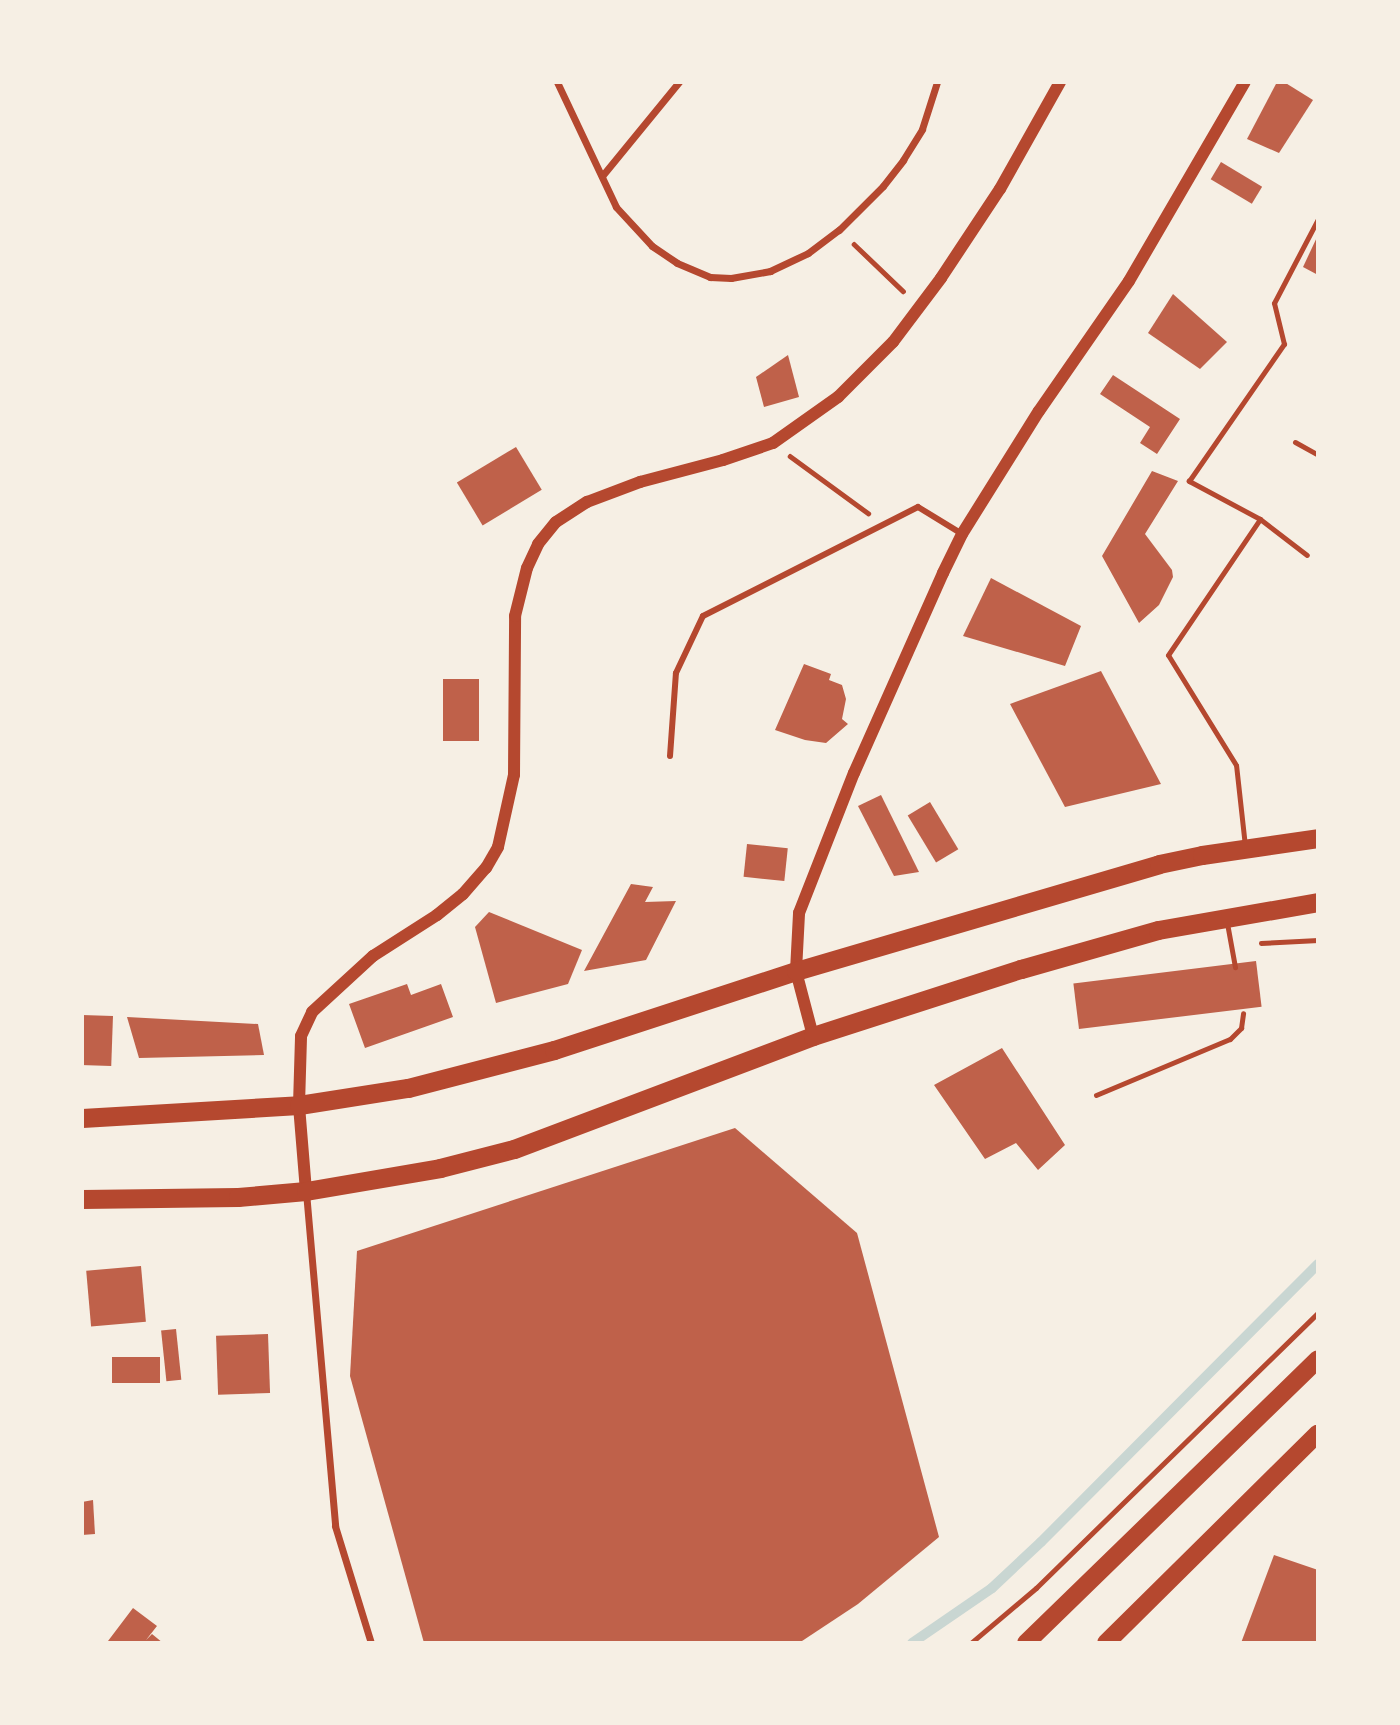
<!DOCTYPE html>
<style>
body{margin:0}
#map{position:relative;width:1400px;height:1725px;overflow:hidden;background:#f6efe4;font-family:"Asap Condensed",sans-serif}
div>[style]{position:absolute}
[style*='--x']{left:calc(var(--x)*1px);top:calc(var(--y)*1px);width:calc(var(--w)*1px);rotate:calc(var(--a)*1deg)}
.stream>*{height:10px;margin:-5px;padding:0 5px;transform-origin:5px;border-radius:5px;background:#c9d6d2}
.building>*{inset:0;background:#bf614a;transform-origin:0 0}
.path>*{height:4.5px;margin:-2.25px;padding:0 2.25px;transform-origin:2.25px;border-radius:2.25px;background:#b5482f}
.service>*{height:5px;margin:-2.5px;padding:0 2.5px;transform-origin:2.5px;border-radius:2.5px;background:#b5482f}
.pedestrian>*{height:6px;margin:-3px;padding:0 3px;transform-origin:3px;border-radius:3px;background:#b5482f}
.minor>*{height:7px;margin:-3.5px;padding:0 3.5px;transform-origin:3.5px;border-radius:3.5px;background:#b5482f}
.tertiary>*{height:12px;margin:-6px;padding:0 6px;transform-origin:6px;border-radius:6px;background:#b5482f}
.primary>*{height:18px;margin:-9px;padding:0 9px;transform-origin:9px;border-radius:9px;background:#b5482f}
.trunk>*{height:19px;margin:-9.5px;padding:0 9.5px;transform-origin:9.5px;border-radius:9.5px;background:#b5482f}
span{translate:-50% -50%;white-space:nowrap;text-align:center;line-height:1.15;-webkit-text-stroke:5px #f6efe4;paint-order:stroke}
.frame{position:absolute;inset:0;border:84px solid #f6efe4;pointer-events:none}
</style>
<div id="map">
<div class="stream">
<i style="--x:912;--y:1643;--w:97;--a:-34.5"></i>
<i style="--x:992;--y:1588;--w:67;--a:-43.2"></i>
<i style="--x:1041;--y:1542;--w:392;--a:-45.1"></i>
</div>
<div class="building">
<i style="clip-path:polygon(1277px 82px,1284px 82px,1313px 100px,1279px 153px,1247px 139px)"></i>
<i style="left:1221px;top:162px;width:48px;height:20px;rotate:31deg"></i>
<i style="clip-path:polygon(1318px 235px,1318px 275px,1303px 267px)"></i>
<i style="clip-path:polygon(1173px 294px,1227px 342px,1200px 369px,1148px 333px)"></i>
<i style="clip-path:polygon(788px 355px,799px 397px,764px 407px,756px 377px)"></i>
<i style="clip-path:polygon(1113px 375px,1180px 419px,1157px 454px,1140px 443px,1150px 427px,1100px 394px)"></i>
<i style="left:516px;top:447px;width:50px;height:69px;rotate:59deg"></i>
<i style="clip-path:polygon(1152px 471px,1178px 481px,1145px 534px,1172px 570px,1173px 577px,1159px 605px,1139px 623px,1102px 556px)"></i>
<i style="clip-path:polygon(991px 578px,1081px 626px,1065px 666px,963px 636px)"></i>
<i style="clip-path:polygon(804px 664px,831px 674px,829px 680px,842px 685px,846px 699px,842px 719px,848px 724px,826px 743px,805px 740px,775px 730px)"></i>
<i style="clip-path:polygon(1101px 671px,1161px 784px,1065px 807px,1010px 704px)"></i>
<i style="left:443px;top:679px;width:36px;height:62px"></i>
<i style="clip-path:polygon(881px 795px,919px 872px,894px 876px,858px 806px)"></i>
<i style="left:930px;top:802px;width:55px;height:26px;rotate:59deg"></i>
<i style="left:747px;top:844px;width:41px;height:33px;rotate:6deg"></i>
<i style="clip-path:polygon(631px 884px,653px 887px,645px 902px,676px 901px,646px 960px,584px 971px)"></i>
<i style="clip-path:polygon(489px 912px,582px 950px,568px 984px,496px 1003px,475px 927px)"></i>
<i style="left:1256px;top:961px;width:46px;height:184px;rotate:83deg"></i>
<i style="clip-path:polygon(407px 984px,411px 995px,441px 984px,453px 1017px,365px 1048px,349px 1004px)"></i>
<i style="left:82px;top:1015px;width:31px;height:50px;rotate:2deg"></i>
<i style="clip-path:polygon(127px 1017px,258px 1024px,264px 1055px,139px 1058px)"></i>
<i style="clip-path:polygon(1002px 1048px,1065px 1145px,1038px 1170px,1016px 1143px,985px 1159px,934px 1085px)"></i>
<i style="clip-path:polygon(735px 1128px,857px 1233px,939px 1537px,858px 1604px,799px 1643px,424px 1643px,350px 1376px,357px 1251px)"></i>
<i style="left:141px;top:1266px;width:56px;height:55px;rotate:85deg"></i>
<i style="left:176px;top:1329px;width:51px;height:15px;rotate:84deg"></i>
<i style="left:268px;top:1334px;width:59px;height:52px;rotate:88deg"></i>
<i style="left:112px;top:1357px;width:48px;height:26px"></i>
<i style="clip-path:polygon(93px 1500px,95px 1534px,82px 1535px,82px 1502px)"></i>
<i style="clip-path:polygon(1274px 1555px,1318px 1570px,1318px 1643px,1241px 1643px)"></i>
<i style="clip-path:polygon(133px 1608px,157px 1626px,146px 1640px,152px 1634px,163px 1643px,108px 1641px)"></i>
</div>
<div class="path">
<i style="--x:854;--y:244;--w:68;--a:43.8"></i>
<i style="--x:790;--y:456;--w:97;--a:36.2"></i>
<i style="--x:1261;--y:943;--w:57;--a:-3"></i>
<i style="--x:971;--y:1643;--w:85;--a:-40.2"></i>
<i style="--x:1036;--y:1588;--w:394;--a:-44.3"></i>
</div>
<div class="service">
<i style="--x:1295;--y:442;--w:26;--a:29"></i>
<i style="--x:1260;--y:519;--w:59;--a:37.5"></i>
<i style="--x:1245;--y:846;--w:81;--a:-96.3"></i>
<i style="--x:1236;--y:765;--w:129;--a:-121.7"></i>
<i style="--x:1168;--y:655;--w:164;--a:-55.9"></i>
<i style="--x:1260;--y:519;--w:81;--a:-151.8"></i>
<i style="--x:1189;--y:481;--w:167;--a:-55.3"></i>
<i style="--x:1284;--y:344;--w:42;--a:-103.7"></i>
<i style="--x:1274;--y:303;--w:95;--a:-62.4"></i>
<i style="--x:1227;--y:923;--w:45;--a:79.7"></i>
<i style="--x:1096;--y:1095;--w:145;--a:-22.7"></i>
<i style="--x:1230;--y:1039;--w:16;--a:-45"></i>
<i style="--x:1241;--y:1028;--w:15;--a:-82"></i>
</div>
<div class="pedestrian">
<i style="--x:670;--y:756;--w:83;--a:-85.9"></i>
<i style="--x:676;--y:673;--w:63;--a:-64.7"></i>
<i style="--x:703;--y:616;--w:241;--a:-26.9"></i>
<i style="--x:918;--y:507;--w:52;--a:31.5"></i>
</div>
<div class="minor">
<i style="--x:557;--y:82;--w:138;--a:64.7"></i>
<i style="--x:616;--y:207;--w:53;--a:47.3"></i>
<i style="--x:652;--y:246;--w:30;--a:34"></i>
<i style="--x:677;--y:263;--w:36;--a:23"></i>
<i style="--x:710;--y:277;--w:21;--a:3"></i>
<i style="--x:731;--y:278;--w:40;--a:-10"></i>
<i style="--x:770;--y:271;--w:42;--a:-25.3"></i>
<i style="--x:808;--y:253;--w:39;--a:-37"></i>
<i style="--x:839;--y:230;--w:62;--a:-45"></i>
<i style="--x:883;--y:186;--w:33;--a:-52"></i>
<i style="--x:903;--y:160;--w:36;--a:-58"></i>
<i style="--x:922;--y:129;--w:49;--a:-72.3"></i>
<i style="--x:602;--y:176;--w:122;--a:-50.7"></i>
<i style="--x:306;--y:1192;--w:335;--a:85"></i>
<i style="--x:335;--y:1526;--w:122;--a:72.9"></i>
</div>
<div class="tertiary">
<i style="--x:813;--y:1036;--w:67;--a:-104.7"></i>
<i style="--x:796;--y:971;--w:58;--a:-87"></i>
<i style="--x:799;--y:913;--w:150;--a:-68.6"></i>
<i style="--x:854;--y:773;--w:219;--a:-66"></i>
<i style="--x:943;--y:573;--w:43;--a:-64"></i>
<i style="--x:962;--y:534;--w:145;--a:-58"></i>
<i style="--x:1039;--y:411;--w:158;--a:-55.3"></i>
<i style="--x:1129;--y:281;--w:230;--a:-59.8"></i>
<i style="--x:306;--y:1191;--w:86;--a:-94.7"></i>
<i style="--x:299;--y:1105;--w:69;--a:-88.3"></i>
<i style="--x:301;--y:1036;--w:26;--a:-65"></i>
<i style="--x:312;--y:1012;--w:83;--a:-42.6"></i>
<i style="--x:373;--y:956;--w:76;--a:-32.6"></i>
<i style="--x:437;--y:915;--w:33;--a:-39"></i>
<i style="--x:463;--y:894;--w:35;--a:-49"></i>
<i style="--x:486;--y:868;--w:24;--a:-60"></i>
<i style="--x:498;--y:847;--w:74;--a:-77.5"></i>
<i style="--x:514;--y:775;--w:159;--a:-89.6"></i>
<i style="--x:515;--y:616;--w:49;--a:-76"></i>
<i style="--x:527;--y:568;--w:26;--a:-65"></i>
<i style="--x:538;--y:544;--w:28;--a:-51"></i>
<i style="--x:556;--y:522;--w:37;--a:-33"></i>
<i style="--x:587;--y:502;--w:57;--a:-20.7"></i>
<i style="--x:640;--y:482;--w:86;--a:-14.8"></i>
<i style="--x:723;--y:460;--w:53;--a:-18.8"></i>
<i style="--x:773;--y:443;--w:80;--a:-35.3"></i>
<i style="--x:838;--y:397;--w:78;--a:-45"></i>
<i style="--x:893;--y:342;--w:80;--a:-53.1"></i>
<i style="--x:941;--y:278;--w:107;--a:-56.5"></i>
<i style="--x:1000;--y:189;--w:123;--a:-60.7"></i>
</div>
<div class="primary">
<i style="--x:1026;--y:1643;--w:407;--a:-44.2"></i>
<i style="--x:1106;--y:1643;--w:298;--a:-44.7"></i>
</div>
<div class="trunk">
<i style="--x:82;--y:1118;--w:217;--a:-3.4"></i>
<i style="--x:299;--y:1105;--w:110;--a:-8.9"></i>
<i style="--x:408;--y:1088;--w:151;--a:-14.6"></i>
<i style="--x:554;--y:1050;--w:255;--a:-18.1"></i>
<i style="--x:796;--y:971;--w:378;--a:-16.4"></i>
<i style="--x:1159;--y:864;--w:44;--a:-11.8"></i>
<i style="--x:1202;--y:855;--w:117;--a:-8.3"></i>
<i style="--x:82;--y:1199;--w:156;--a:-0.7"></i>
<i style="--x:238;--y:1197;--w:68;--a:-5"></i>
<i style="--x:306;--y:1191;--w:136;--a:-9.7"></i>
<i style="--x:440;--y:1168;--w:76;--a:-14.4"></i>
<i style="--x:514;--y:1149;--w:320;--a:-20.7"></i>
<i style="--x:813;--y:1036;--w:219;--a:-17.9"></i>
<i style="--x:1021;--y:969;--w:142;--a:-15.9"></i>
<i style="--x:1158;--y:930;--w:162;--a:-9.9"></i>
</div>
<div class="frame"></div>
</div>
